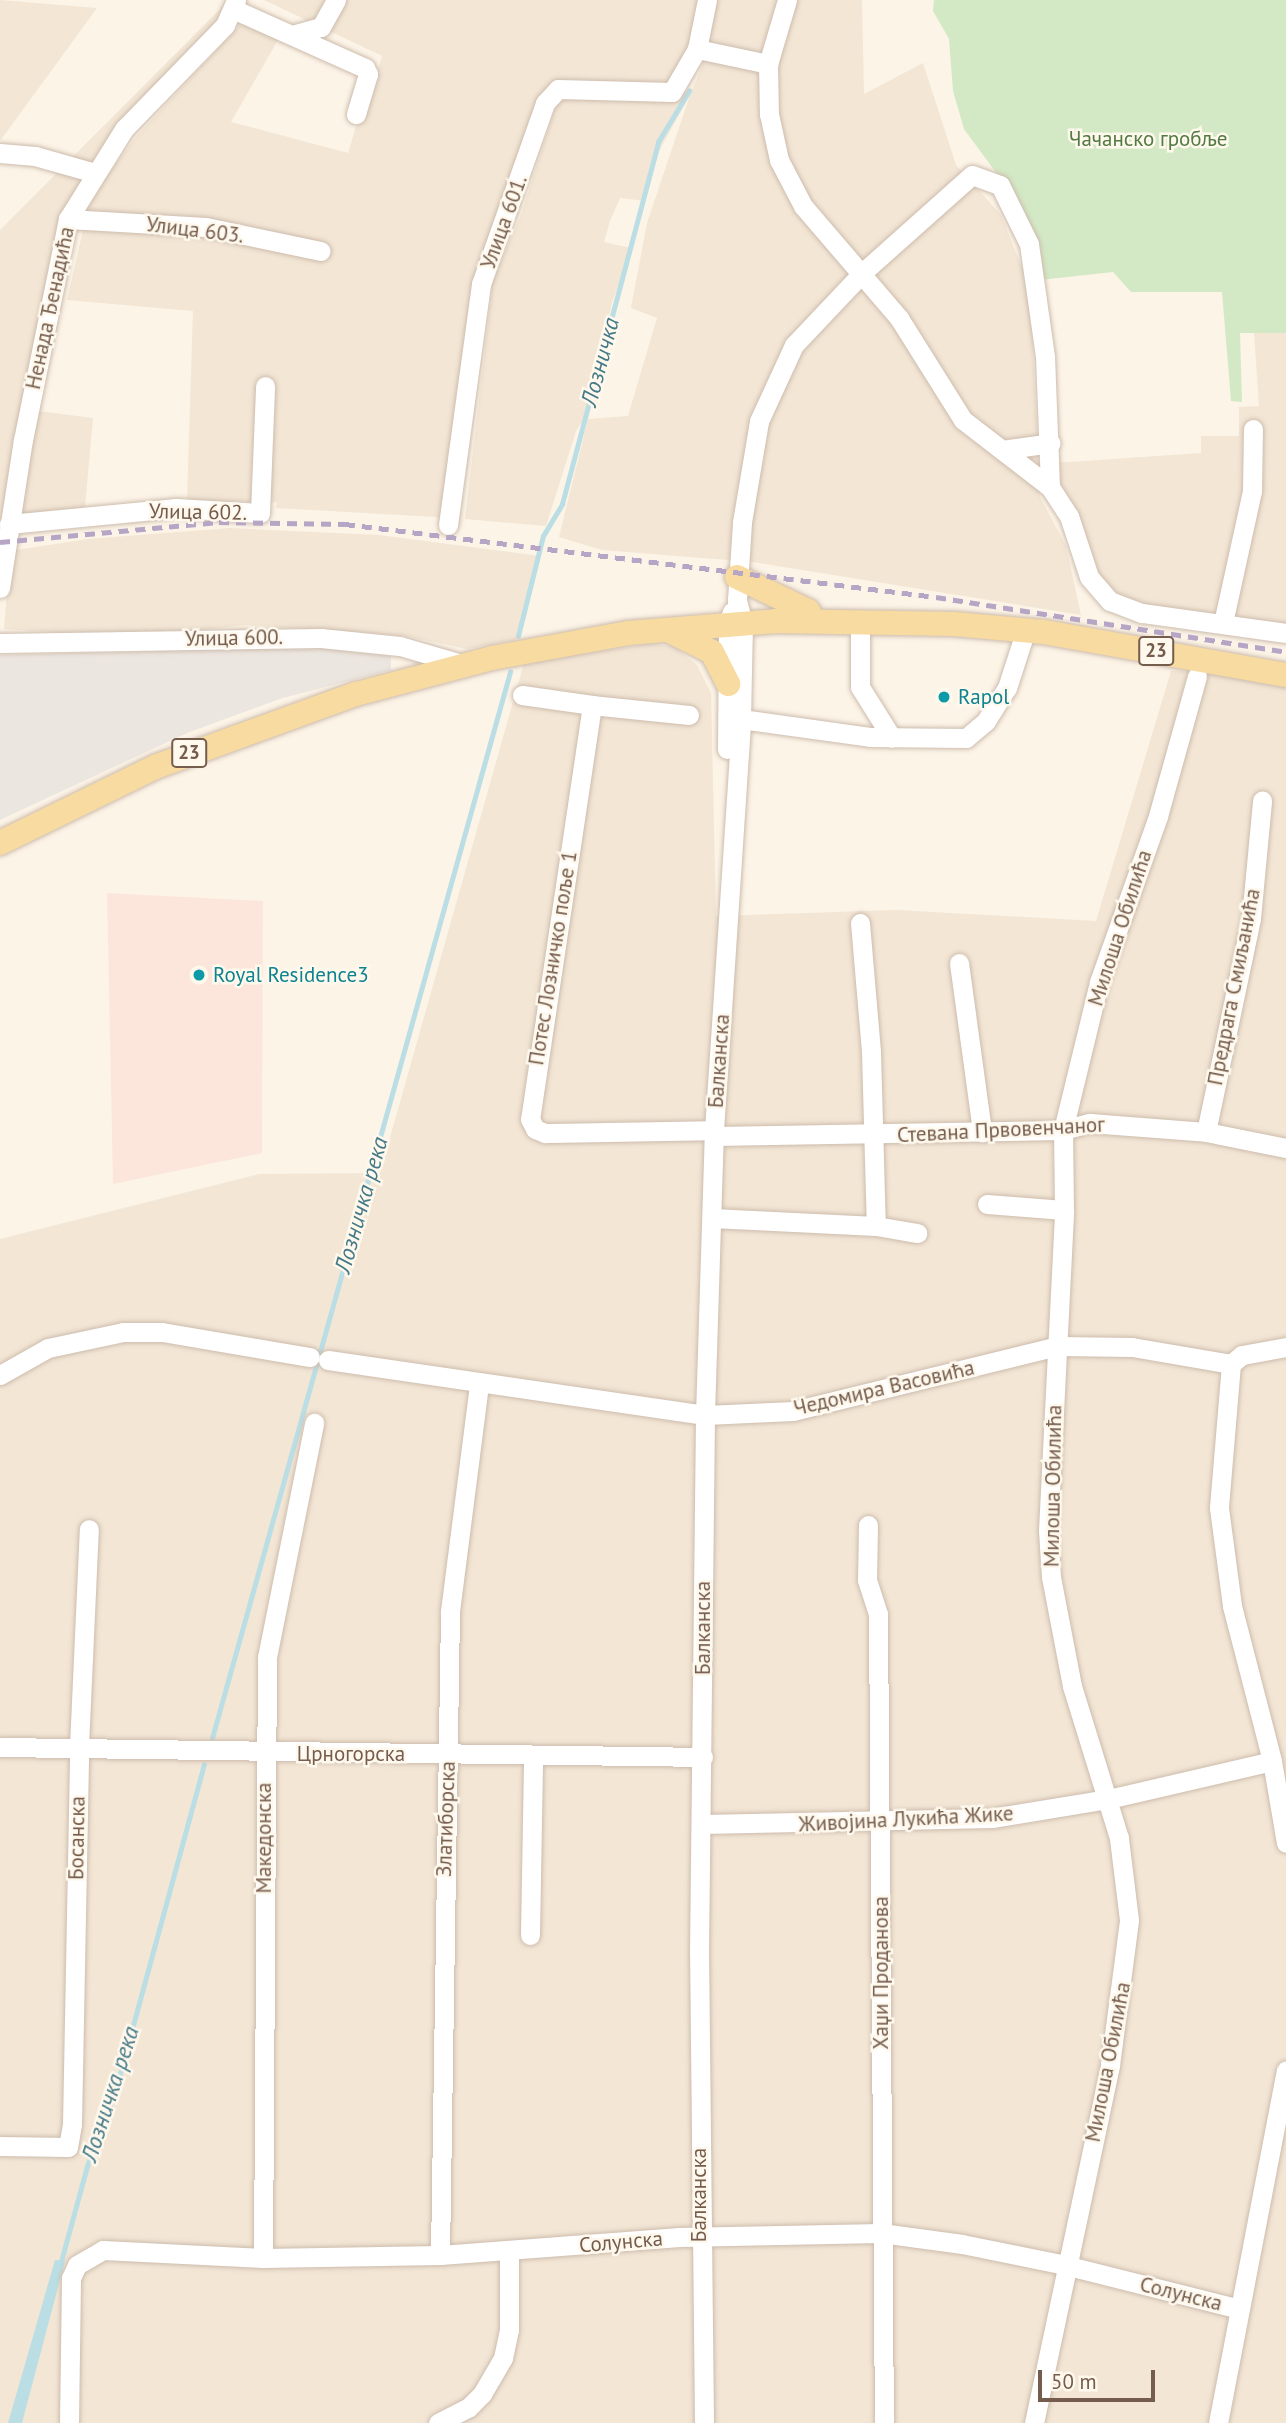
<!DOCTYPE html>
<meta charset="utf-8">
<style>
body{margin:0}
#map{position:relative;width:1286px;height:2423px;overflow:hidden;background:#fcf4e7;font-family:"PT Sans",sans-serif}
div>[style]{position:absolute}
[style*='--x']{left:calc(var(--x)*1px);top:calc(var(--y)*1px);width:calc(var(--w)*1px);rotate:calc(var(--a)*1deg)}
.residential>*{inset:0;background:#f3e6d5}
.commercial>*{inset:0;background:#fce6db}
.industrial>*{inset:0;background:#ece6e0}
.green>*{inset:0;background:#d3e9c5}
.water>*{inset:0;background:#bbdee5}
.stream>*{height:4.5px;margin:-2.25px;padding:0 2.25px;transform-origin:2.25px;border-radius:2.25px;background:#bbdee5}
.roads{filter:drop-shadow(0 0 2px #cdbcad) drop-shadow(0 0 2px #cdbcad)}
.minor>*{height:19px;margin:-9.5px;padding:0 9.5px;transform-origin:9.5px;border-radius:9.5px;background:#fff}
.major>*{height:24px;margin:-12px;padding:0 12px;transform-origin:12px;border-radius:12px;background:#f8dba1}
.rail>*{height:4.5px;margin-top:-2.25px;transform-origin:0;background:repeating-linear-gradient(90deg,#b7a5c6 0 10px,transparent 0 17px)}
.dots>*{width:19px;height:19px;translate:-50% -50%;box-sizing:border-box;border:4px solid #fef8ed;border-radius:50%}
span{translate:-50% -50%;white-space:nowrap;text-align:center;line-height:1.15;-webkit-text-stroke:5px #fef8ed;paint-order:stroke}
.shield-label span{padding:2px 5px;background:#fef8ed;border:2px solid;border-radius:5px;-webkit-text-stroke-width:0}
.shield-label{font-size:19px;color:#755c4c;font-weight:700}
.park-label{font-size:21px;color:#527a43}
.street-label{font-size:21px;color:#755c4c}
.culture-label{font-size:21px;color:#0d838f}
.left{translate:0 -50%;text-align:left}
.water-label{font-size:23px;color:#467a87;font-style:italic}
.scale{position:absolute;left:1038px;top:2370px;width:117px;height:32px;box-sizing:border-box;border:4px solid #755c4c;border-top:0;padding-left:9px;font-size:21px;line-height:24px;white-space:nowrap;color:#755c4c;-webkit-text-stroke:5px #fef8ed;paint-order:stroke}
</style>
<div id="map">
<div class="residential">
<i style="clip-path:polygon(0 0,97px 8px,0 141px)"></i>
<i style="clip-path:polygon(229px 0,240px 0,78px 197px,0 526px,0 230px)"></i>
<i style="clip-path:polygon(264px 0,710px 0,685px 84px,556px 80px,484px 279px,455px 518px,276px 508px,277px 502px,187px 500px,193px 311px,67px 300px,89px 204px,103px 181px,136px 137px,251px 13px,286px 26px,231px 122px,348px 153px,359px 117px,365px 118px,382px 56px)"></i>
<i style="clip-path:polygon(715px 0,862px 0,864px 94px,923px 63px,956px 165px,1001px 215px,1030px 288px,1040px 497px,1066px 546px,1081px 615px,753px 562px,602px 550px,559px 537px,588px 419px,628px 416px,657px 318px,631px 308px,647px 223px,690px 95px,659px 151px,645px 201px,620px 198px,610px 221px,604px 242px,631px 248px,612px 303px,596px 379px,600px 381px,596px 402px,576px 431px,546px 526px,465px 519px,493px 281px,522px 212px,561px 89px,691px 93px,704px 61px)"></i>
<i style="clip-path:polygon(1254px 333px,1286px 333px,1286px 627px,1135px 608px,1094px 575px,1059px 486px,1055px 463px,1201px 453px,1201px 436px,1239px 436px,1239px 407px,1259px 406px)"></i>
<i style="clip-path:polygon(38px 411px,93px 418px,85px 507px,20px 518px)"></i>
<i style="clip-path:polygon(230px 528px,379px 535px,540px 556px,519px 639px,467px 649px,405px 636px,247px 625px,130px 637px,4px 629px,10px 551px,87px 539px)"></i>
<i style="clip-path:polygon(648px 644px,673px 646px,697px 665px,711px 693px,716px 916px,896px 910px,1096px 921px,1171px 671px,1235px 672px,1286px 684px,1286px 2423px,0 2423px,0 1239px,259px 1174px,380px 1173px,524px 663px)"></i>
</div>
<div class="commercial">
<i style="clip-path:polygon(107px 893px,263px 901px,262px 1153px,113px 1184px)"></i>
</div>
<div class="industrial">
<i style="clip-path:polygon(311px 647px,391px 656px,391px 670px,283px 698px,187px 733px,0 820px,0 655px)"></i>
</div>
<div class="green">
<i style="clip-path:polygon(934px 0,1286px 0,1286px 333px,1240px 333px,1242px 402px,1231px 401px,1222px 292px,1131px 292px,1113px 272px,1040px 280px,1011px 193px,964px 129px,953px 91px,949px 39px,933px 11px)"></i>
</div>
<div class="water">
<i style="clip-path:polygon(55px 2260px,65px 2261px,22px 2423px,8px 2423px)"></i>
</div>
<div class="stream">
<i style="--x:518;--y:636;--w:103;--a:-76"></i>
<i style="--x:543;--y:536;--w:37;--a:-59"></i>
<i style="--x:562;--y:504;--w:375;--a:-75.1"></i>
<i style="--x:658;--y:142;--w:60;--a:-58.7"></i>
<i style="--x:212;--y:1738;--w:1107;--a:-74.38"></i>
<i style="--x:60;--y:2265;--w:103;--a:-74.7"></i>
<i style="--x:87;--y:2166;--w:83;--a:-69.6"></i>
<i style="--x:116;--y:2088;--w:335;--a:-74.8"></i>
</div>
<div class="roads">
<div class="minor">
<i style="--x:787;--y:0;--w:67;--a:106.5"></i>
<i style="--x:768;--y:64;--w:50;--a:88.9"></i>
<i style="--x:769;--y:114;--w:47;--a:77.7"></i>
<i style="--x:779;--y:160;--w:52;--a:62.4"></i>
<i style="--x:803;--y:206;--w:148;--a:49.4"></i>
<i style="--x:899;--y:318;--w:120;--a:57.9"></i>
<i style="--x:963;--y:420;--w:110;--a:37.6"></i>
<i style="--x:1050;--y:487;--w:35;--a:57"></i>
<i style="--x:1069;--y:516;--w:64;--a:71.8"></i>
<i style="--x:1089;--y:577;--w:32;--a:49"></i>
<i style="--x:1110;--y:601;--w:34;--a:21"></i>
<i style="--x:1142;--y:613;--w:145;--a:7.9"></i>
<i style="--x:233;--y:9;--w:145;--a:24.1"></i>
<i style="--x:365;--y:68;--w:7;--a:63"></i>
<i style="--x:368;--y:74;--w:42;--a:106.7"></i>
<i style="--x:296;--y:34;--w:26;--a:-16"></i>
<i style="--x:321;--y:27;--w:31;--a:-61"></i>
<i style="--x:697;--y:49;--w:73;--a:11.9"></i>
<i style="--x:0;--y:153;--w:35;--a:5"></i>
<i style="--x:35;--y:156;--w:62;--a:15.8"></i>
<i style="--x:68;--y:219;--w:138;--a:3.3"></i>
<i style="--x:206;--y:227;--w:117;--a:11.8"></i>
<i style="--x:1002;--y:450;--w:49;--a:-8.1"></i>
<i style="--x:9;--y:524;--w:168;--a:-5.5"></i>
<i style="--x:176;--y:508;--w:84;--a:3.4"></i>
<i style="--x:260;--y:513;--w:127;--a:-87.7"></i>
<i style="--x:448;--y:525;--w:243;--a:-82.2"></i>
<i style="--x:481;--y:284;--w:192;--a:-70.5"></i>
<i style="--x:545;--y:103;--w:19;--a:-47"></i>
<i style="--x:558;--y:89;--w:114;--a:1.5"></i>
<i style="--x:672;--y:92;--w:50;--a:-59.8"></i>
<i style="--x:697;--y:49;--w:50;--a:-78.5"></i>
<i style="--x:0;--y:588;--w:150;--a:-81.2"></i>
<i style="--x:23;--y:440;--w:226;--a:-78.5"></i>
<i style="--x:68;--y:219;--w:106;--a:-58.1"></i>
<i style="--x:124;--y:129;--w:145;--a:-45.8"></i>
<i style="--x:225;--y:25;--w:27;--a:-66"></i>
<i style="--x:860;--y:621;--w:66;--a:90"></i>
<i style="--x:860;--y:687;--w:60;--a:57.9"></i>
<i style="--x:1223;--y:623;--w:135;--a:-77.6"></i>
<i style="--x:1252;--y:491;--w:62;--a:-89.1"></i>
<i style="--x:0;--y:643;--w:321;--a:-0.9"></i>
<i style="--x:321;--y:638;--w:79;--a:5.8"></i>
<i style="--x:400;--y:646;--w:68;--a:16.3"></i>
<i style="--x:522;--y:695;--w:71;--a:8.1"></i>
<i style="--x:689;--y:715;--w:98;--a:-174.1"></i>
<i style="--x:592;--y:705;--w:419;--a:98.5"></i>
<i style="--x:530;--y:1119;--w:11;--a:63"></i>
<i style="--x:535;--y:1129;--w:11;--a:22"></i>
<i style="--x:545;--y:1133;--w:169;--a:-1"></i>
<i style="--x:741;--y:719;--w:130;--a:7.9"></i>
<i style="--x:870;--y:737;--w:96;--a:0.6"></i>
<i style="--x:966;--y:738;--w:26;--a:-40"></i>
<i style="--x:986;--y:721;--w:39;--a:-58"></i>
<i style="--x:1007;--y:688;--w:62;--a:-72.1"></i>
<i style="--x:727;--y:749;--w:125;--a:-89.5"></i>
<i style="--x:728;--y:624;--w:13;--a:-72"></i>
<i style="--x:860;--y:923;--w:129;--a:85.1"></i>
<i style="--x:871;--y:1052;--w:174;--a:88.4"></i>
<i style="--x:959;--y:963;--w:171;--a:82.2"></i>
<i style="--x:1206;--y:1132;--w:219;--a:-78.1"></i>
<i style="--x:1251;--y:918;--w:118;--a:-84.6"></i>
<i style="--x:714;--y:1136;--w:349;--a:-1"></i>
<i style="--x:1063;--y:1130;--w:28;--a:-15"></i>
<i style="--x:1090;--y:1123;--w:116;--a:4.4"></i>
<i style="--x:1206;--y:1132;--w:82;--a:11.3"></i>
<i style="--x:987;--y:1204;--w:77;--a:4.5"></i>
<i style="--x:712;--y:1218;--w:164;--a:2.8"></i>
<i style="--x:876;--y:1226;--w:42;--a:9.7"></i>
<i style="--x:1286;--y:1347;--w:45;--a:169.7"></i>
<i style="--x:1242;--y:1355;--w:14;--a:141"></i>
<i style="--x:1231;--y:1364;--w:144;--a:94.8"></i>
<i style="--x:1219;--y:1508;--w:99;--a:82.4"></i>
<i style="--x:1232;--y:1606;--w:160;--a:75.5"></i>
<i style="--x:1272;--y:1761;--w:83;--a:80.3"></i>
<i style="--x:328;--y:1360;--w:381;--a:8.3"></i>
<i style="--x:705;--y:1415;--w:88;--a:-2.6"></i>
<i style="--x:793;--y:1411;--w:273;--a:-13.8"></i>
<i style="--x:1058;--y:1346;--w:74;--a:0.8"></i>
<i style="--x:1132;--y:1347;--w:100;--a:9.7"></i>
<i style="--x:0;--y:1375;--w:55;--a:-29.4"></i>
<i style="--x:48;--y:1348;--w:77;--a:-12"></i>
<i style="--x:123;--y:1332;--w:39;--a:0"></i>
<i style="--x:162;--y:1332;--w:150;--a:9.6"></i>
<i style="--x:868;--y:1525;--w:55;--a:91"></i>
<i style="--x:867;--y:1580;--w:36;--a:72"></i>
<i style="--x:878;--y:1614;--w:809;--a:89.58"></i>
<i style="--x:0;--y:1747;--w:703;--a:0.81"></i>
<i style="--x:702;--y:1824;--w:290;--a:-1.2"></i>
<i style="--x:992;--y:1818;--w:118;--a:-9.3"></i>
<i style="--x:1108;--y:1799;--w:168;--a:-13"></i>
<i style="--x:530;--y:1935;--w:180;--a:-89"></i>
<i style="--x:0;--y:2146;--w:68;--a:0.8"></i>
<i style="--x:68;--y:2147;--w:23;--a:-80"></i>
<i style="--x:72;--y:2124;--w:378;--a:-88.9"></i>
<i style="--x:79;--y:1746;--w:217;--a:-87.4"></i>
<i style="--x:440;--y:2255;--w:644;--a:-89.11"></i>
<i style="--x:450;--y:1611;--w:229;--a:-82.7"></i>
<i style="--x:263;--y:2258;--w:601;--a:-89.62"></i>
<i style="--x:267;--y:1657;--w:239;--a:-78.6"></i>
<i style="--x:69;--y:2423;--w:145;--a:-89.2"></i>
<i style="--x:71;--y:2278;--w:14;--a:-65"></i>
<i style="--x:77;--y:2265;--w:30;--a:-30"></i>
<i style="--x:103;--y:2250;--w:160;--a:2.9"></i>
<i style="--x:263;--y:2258;--w:177;--a:-1"></i>
<i style="--x:440;--y:2255;--w:240;--a:-4.3"></i>
<i style="--x:679;--y:2237;--w:202;--a:-1.1"></i>
<i style="--x:881;--y:2233;--w:82;--a:7.7"></i>
<i style="--x:962;--y:2244;--w:105;--a:11.5"></i>
<i style="--x:1065;--y:2265;--w:180;--a:14.1"></i>
<i style="--x:438;--y:2423;--w:34;--a:-27"></i>
<i style="--x:468;--y:2408;--w:20;--a:-45"></i>
<i style="--x:482;--y:2394;--w:42;--a:-59.7"></i>
<i style="--x:503;--y:2358;--w:29;--a:-78"></i>
<i style="--x:509;--y:2330;--w:78;--a:-90"></i>
<i style="--x:704;--y:2423;--w:470;--a:-90.6"></i>
<i style="--x:699;--y:1953;--w:538;--a:-89.36"></i>
<i style="--x:705;--y:1415;--w:285;--a:-88.2"></i>
<i style="--x:714;--y:1130;--w:412;--a:-86.2"></i>
<i style="--x:741;--y:719;--w:96;--a:-88.8"></i>
<i style="--x:743;--y:623;--w:24;--a:-105"></i>
<i style="--x:737;--y:600;--w:78;--a:-86.3"></i>
<i style="--x:742;--y:522;--w:102;--a:-80.4"></i>
<i style="--x:759;--y:421;--w:84;--a:-65.3"></i>
<i style="--x:794;--y:345;--w:99;--a:-46.6"></i>
<i style="--x:862;--y:273;--w:147;--a:-41.7"></i>
<i style="--x:972;--y:175;--w:30;--a:20"></i>
<i style="--x:1000;--y:185;--w:66;--a:63.8"></i>
<i style="--x:1029;--y:244;--w:113;--a:81.9"></i>
<i style="--x:1045;--y:356;--w:131;--a:87.8"></i>
<i style="--x:1034;--y:2423;--w:366;--a:-78"></i>
<i style="--x:1110;--y:2065;--w:146;--a:-82.5"></i>
<i style="--x:1129;--y:1920;--w:83;--a:-97"></i>
<i style="--x:1119;--y:1838;--w:159;--a:-107.2"></i>
<i style="--x:1072;--y:1686;--w:111;--a:-100.9"></i>
<i style="--x:1051;--y:1577;--w:47;--a:-93.7"></i>
<i style="--x:1048;--y:1530;--w:320;--a:-87.1"></i>
<i style="--x:1064;--y:1210;--w:80;--a:-90.7"></i>
<i style="--x:1063;--y:1130;--w:152;--a:-76.3"></i>
<i style="--x:1099;--y:982;--w:176;--a:-70.4"></i>
<i style="--x:1158;--y:816;--w:145;--a:-74.4"></i>
<i style="--x:1218;--y:2423;--w:359;--a:-79.1"></i>
</div>
<div class="major">
<i style="--x:737;--y:577;--w:79;--a:25.6"></i>
<i style="--x:808;--y:611;--w:10;--a:61"></i>
<i style="--x:670;--y:631;--w:47;--a:26.6"></i>
<i style="--x:712;--y:652;--w:36;--a:63"></i>
<i style="--x:0;--y:843;--w:173;--a:-26.1"></i>
<i style="--x:155;--y:767;--w:214;--a:-20"></i>
<i style="--x:356;--y:694;--w:141;--a:-14.8"></i>
<i style="--x:492;--y:658;--w:138;--a:-10.4"></i>
<i style="--x:628;--y:633;--w:148;--a:-4.6"></i>
<i style="--x:776;--y:621;--w:178;--a:1"></i>
<i style="--x:954;--y:624;--w:90;--a:5.1"></i>
<i style="--x:1044;--y:632;--w:246;--a:10.1"></i>
</div>
</div>
<div class="rail">
<i style="--x:0;--y:542;--w:220;--a:-5.2"></i>
<i style="--x:219;--y:522;--w:126;--a:0.9"></i>
<i style="--x:345;--y:524;--w:595;--a:7.04"></i>
<i style="--x:936;--y:597;--w:354;--a:8.9"></i>
</div>
<div class="dots">
<i style="left:944px;top:697px;background:#0f9aa8"></i>
<i style="left:199px;top:975px;background:#0f9aa8"></i>
</div>
<div class="shield-label">
<span style="left:1156px;top:651px">23</span>
<span style="left:189px;top:753px">23</span>
</div>
<div class="park-label">
<span style="left:1148px;top:139px">Чачанско гробље</span>
</div>
<div class="street-label">
<span style="left:504px;top:222px;rotate:-70deg">Улица 601.</span>
<span style="left:195px;top:230px;rotate:7deg">Улица 603.</span>
<span style="left:50px;top:308px;rotate:-78deg">Ненада Ђенадића</span>
<span style="left:198px;top:512px;rotate:1deg">Улица 602.</span>
<span style="left:234px;top:638px;rotate:-1deg">Улица 600.</span>
<span style="left:1120px;top:928px;rotate:-72deg">Милоша Обилића</span>
<span style="left:553px;top:958px;rotate:-81deg">Потес Лозничко поље 1</span>
<span style="left:1234px;top:987px;rotate:-79deg">Предрага Смиљанића</span>
<span style="left:719px;top:1061px;rotate:-86deg">Балканска</span>
<span style="left:1001px;top:1130px;rotate:-3deg">Стевана Првовенчаног</span>
<span style="left:884px;top:1388px;rotate:-13deg">Чедомира Васовића</span>
<span style="left:1053px;top:1486px;rotate:-89deg">Милоша Обилића</span>
<span style="left:703px;top:1628px;rotate:-90deg">Балканска</span>
<span style="left:351px;top:1754px">Црногорска</span>
<span style="left:446px;top:1819px;rotate:-88deg">Златиборска</span>
<span style="left:906px;top:1819px;rotate:-3deg">Живојина Лукића Жике</span>
<span style="left:77px;top:1838px;rotate:-89deg">Босанска</span>
<span style="left:264px;top:1838px;rotate:-90deg">Македонска</span>
<span style="left:881px;top:1973px;rotate:-90deg">Хаџи Проданова</span>
<span style="left:1108px;top:2062px;rotate:-79deg">Милоша Обилића</span>
<span style="left:699px;top:2195px;rotate:-90deg">Балканска</span>
<span style="left:621px;top:2242px;rotate:-5deg">Солунска</span>
<span style="left:1181px;top:2294px;rotate:14deg">Солунска</span>
</div>
<div class="culture-label">
<span class="left" style="left:958px;top:697px">Rapol</span>
<span class="left" style="left:213px;top:975px">Royal Residence3</span>
</div>
<div class="water-label">
<span style="left:600px;top:362px;rotate:-75deg">Лозничка</span>
<span style="left:361px;top:1205px;rotate:-74deg">Лозничка река</span>
<span style="left:110px;top:2094px;rotate:-72deg">Лозничка река</span>
</div>
<div class="scale">50 m</div>
</div>
